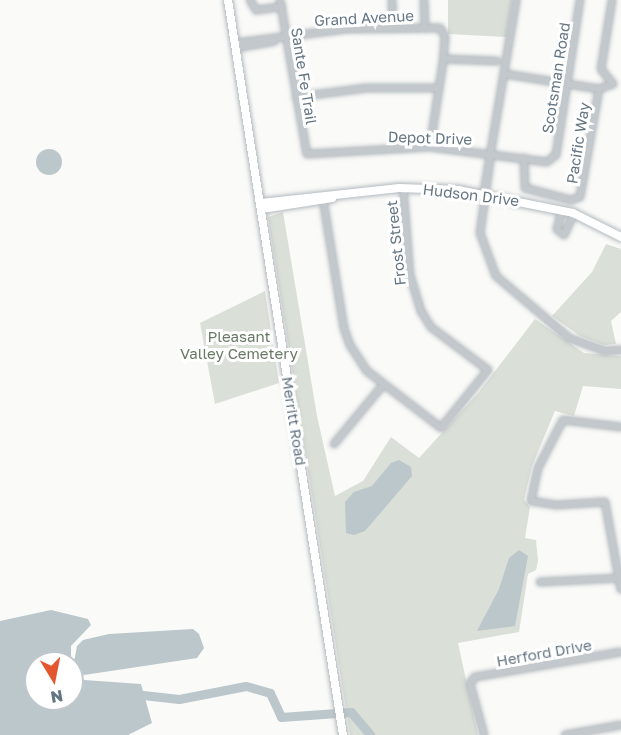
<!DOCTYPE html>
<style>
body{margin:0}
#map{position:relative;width:621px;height:735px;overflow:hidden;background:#fafaf8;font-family:"Golos Text",sans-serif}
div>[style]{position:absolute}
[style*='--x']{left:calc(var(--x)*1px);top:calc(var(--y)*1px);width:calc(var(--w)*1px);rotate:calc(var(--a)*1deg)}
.green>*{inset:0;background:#dadfd7}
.water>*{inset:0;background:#bbc7cb}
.round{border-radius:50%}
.river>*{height:9px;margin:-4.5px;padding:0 4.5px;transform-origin:4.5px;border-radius:4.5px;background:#bbc7cb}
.roads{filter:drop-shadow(0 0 2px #b3babf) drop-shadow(0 0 2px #b3babf)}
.street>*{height:6px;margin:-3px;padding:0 3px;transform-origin:3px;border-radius:3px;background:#c3c8cc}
.secondary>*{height:8px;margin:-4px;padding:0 4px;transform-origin:4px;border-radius:4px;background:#fff}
span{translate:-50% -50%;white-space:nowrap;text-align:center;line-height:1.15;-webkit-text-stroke:6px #fff;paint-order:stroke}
.street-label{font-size:15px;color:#657683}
.park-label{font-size:15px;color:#687a64}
.north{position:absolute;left:24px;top:651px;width:60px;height:60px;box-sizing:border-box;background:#fff;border:2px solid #c1c8cd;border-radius:50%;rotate:170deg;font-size:16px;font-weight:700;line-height:24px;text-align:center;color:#657683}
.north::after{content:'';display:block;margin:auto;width:21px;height:27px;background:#e4572e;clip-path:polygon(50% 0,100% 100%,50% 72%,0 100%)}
</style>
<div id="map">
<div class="green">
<i style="clip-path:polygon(448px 0,512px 0,506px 37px,448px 34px)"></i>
<i style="clip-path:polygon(283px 212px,317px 416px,335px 496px,363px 481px,391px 437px,419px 458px,479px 392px,535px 319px,584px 353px,621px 356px,621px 389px,583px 386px,574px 416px,555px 411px,532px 466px,524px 500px,530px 507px,525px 538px,536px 540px,538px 561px,536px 570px,528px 574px,519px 632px,458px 643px,478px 735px,350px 735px,268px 217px)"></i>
<i style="clip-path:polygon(606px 244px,621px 249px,621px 312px,611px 321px,616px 344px,604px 345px,580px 336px,552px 316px,592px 272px)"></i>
<i style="clip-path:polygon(265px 291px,279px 383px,215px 404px,200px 323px)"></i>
</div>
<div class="water">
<i class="round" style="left:36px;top:149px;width:26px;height:26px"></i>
<i style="clip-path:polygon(399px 460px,411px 467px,412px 476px,365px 531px,354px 535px,346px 533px,345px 502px,354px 492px,372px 486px,391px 463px)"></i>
<i style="clip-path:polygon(519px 550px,528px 556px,515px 626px,477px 631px,499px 589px,509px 558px)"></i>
<i style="clip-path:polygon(51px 610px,88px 619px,91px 625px,71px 646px,71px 663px,36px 663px,36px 699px,72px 699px,72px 667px,84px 680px,141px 684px,152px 723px,128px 735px,0 735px,0 621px)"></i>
<i style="clip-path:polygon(193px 629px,199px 634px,204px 648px,197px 658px,84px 675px,74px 662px,77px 646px,83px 640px,109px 634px)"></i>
</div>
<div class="river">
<i style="--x:134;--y:694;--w:45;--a:6.3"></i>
<i style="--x:179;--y:699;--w:68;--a:-11"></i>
<i style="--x:246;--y:686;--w:25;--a:16"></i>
<i style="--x:270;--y:693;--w:26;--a:65"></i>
<i style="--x:281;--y:717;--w:70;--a:-4.1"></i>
<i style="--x:351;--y:712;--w:30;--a:50"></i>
</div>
<div class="roads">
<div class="street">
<i style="--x:250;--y:0;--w:12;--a:59"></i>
<i style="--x:256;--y:10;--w:26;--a:-7"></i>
<i style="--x:280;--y:0;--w:156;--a:80.1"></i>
<i style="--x:307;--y:154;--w:123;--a:-3.3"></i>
<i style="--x:430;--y:147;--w:118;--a:7.3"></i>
<i style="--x:547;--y:162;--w:11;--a:-38"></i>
<i style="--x:556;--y:155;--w:157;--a:-81.2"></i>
<i style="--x:392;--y:0;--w:27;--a:88"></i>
<i style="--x:424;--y:0;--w:27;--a:88"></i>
<i style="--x:235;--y:43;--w:112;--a:-7.2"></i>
<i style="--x:346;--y:29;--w:94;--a:-0.6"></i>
<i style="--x:440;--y:28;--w:9;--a:58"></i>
<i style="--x:445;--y:36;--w:26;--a:94"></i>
<i style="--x:443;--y:62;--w:86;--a:98.7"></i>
<i style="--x:236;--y:48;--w:39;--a:-10"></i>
<i style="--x:444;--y:59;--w:53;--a:2.2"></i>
<i style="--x:505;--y:74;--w:95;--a:9.1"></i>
<i style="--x:599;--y:89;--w:15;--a:-20"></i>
<i style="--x:613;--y:84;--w:19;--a:-129"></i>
<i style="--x:601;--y:69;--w:70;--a:-80.9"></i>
<i style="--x:296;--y:97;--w:71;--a:-7.3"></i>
<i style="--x:366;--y:88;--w:73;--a:0"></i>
<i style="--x:491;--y:153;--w:81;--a:97.8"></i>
<i style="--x:480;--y:233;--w:46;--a:69.6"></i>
<i style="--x:496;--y:276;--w:96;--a:40.3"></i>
<i style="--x:569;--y:338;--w:37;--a:20"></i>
<i style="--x:604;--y:351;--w:17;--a:-3"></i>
<i style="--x:524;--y:158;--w:30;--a:88"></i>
<i style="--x:525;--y:188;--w:48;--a:14.6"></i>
<i style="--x:571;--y:200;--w:9;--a:-18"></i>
<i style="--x:580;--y:197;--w:110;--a:-80"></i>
<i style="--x:483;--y:198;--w:201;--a:-80.5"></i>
<i style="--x:323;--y:199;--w:131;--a:80.8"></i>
<i style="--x:344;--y:328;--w:18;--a:71"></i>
<i style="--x:350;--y:345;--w:31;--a:57"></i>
<i style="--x:367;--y:371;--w:93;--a:37.6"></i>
<i style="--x:441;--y:428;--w:75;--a:-51"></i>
<i style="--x:488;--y:370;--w:71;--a:-143"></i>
<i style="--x:431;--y:327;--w:19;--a:-122"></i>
<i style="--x:421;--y:311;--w:37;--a:-107"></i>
<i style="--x:410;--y:276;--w:88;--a:-94.5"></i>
<i style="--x:562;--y:210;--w:20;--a:105"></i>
<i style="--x:557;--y:229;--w:9;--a:41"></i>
<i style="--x:564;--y:235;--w:23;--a:-65"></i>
<i style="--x:621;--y:427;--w:58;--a:-173.1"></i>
<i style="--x:563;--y:420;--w:54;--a:117.5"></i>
<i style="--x:538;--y:468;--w:34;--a:102"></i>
<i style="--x:531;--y:501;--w:25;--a:9"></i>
<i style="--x:556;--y:505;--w:49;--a:-3.5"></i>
<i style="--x:605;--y:502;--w:89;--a:79.7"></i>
<i style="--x:334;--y:444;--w:77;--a:-50.3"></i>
<i style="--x:540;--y:582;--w:80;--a:-2.9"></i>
<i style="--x:484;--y:735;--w:54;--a:-105.1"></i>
<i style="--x:470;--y:683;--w:8;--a:-50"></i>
<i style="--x:475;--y:677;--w:148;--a:-9.7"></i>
<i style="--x:565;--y:735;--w:57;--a:-10.1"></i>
</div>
<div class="secondary">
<i style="--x:228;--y:0;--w:744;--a:81.11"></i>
<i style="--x:261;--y:203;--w:139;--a:-6.2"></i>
<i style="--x:399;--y:188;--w:59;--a:1.9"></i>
<i style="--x:458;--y:190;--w:117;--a:11.3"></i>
<i style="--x:573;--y:213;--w:54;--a:26.6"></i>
<i style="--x:262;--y:209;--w:71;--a:-8.9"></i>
</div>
</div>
<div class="street-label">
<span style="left:364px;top:18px;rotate:-3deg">Grand Avenue</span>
<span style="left:304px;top:76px;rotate:81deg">Sante Fe Trail</span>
<span style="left:556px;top:78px;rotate:-81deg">Scotsman Road</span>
<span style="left:430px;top:138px;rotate:2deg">Depot Drive</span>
<span style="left:578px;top:143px;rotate:-81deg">Pacific Way</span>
<span style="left:471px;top:195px;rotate:7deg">Hudson Drive</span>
<span style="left:396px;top:243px;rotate:-96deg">Frost Street</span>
<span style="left:294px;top:421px;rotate:81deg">Merritt Road</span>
<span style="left:544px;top:653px;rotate:-10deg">Herford Drive</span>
</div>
<div class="park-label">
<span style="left:239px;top:345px">Pleasant<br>Valley Cemetery</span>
</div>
<div class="north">N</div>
</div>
